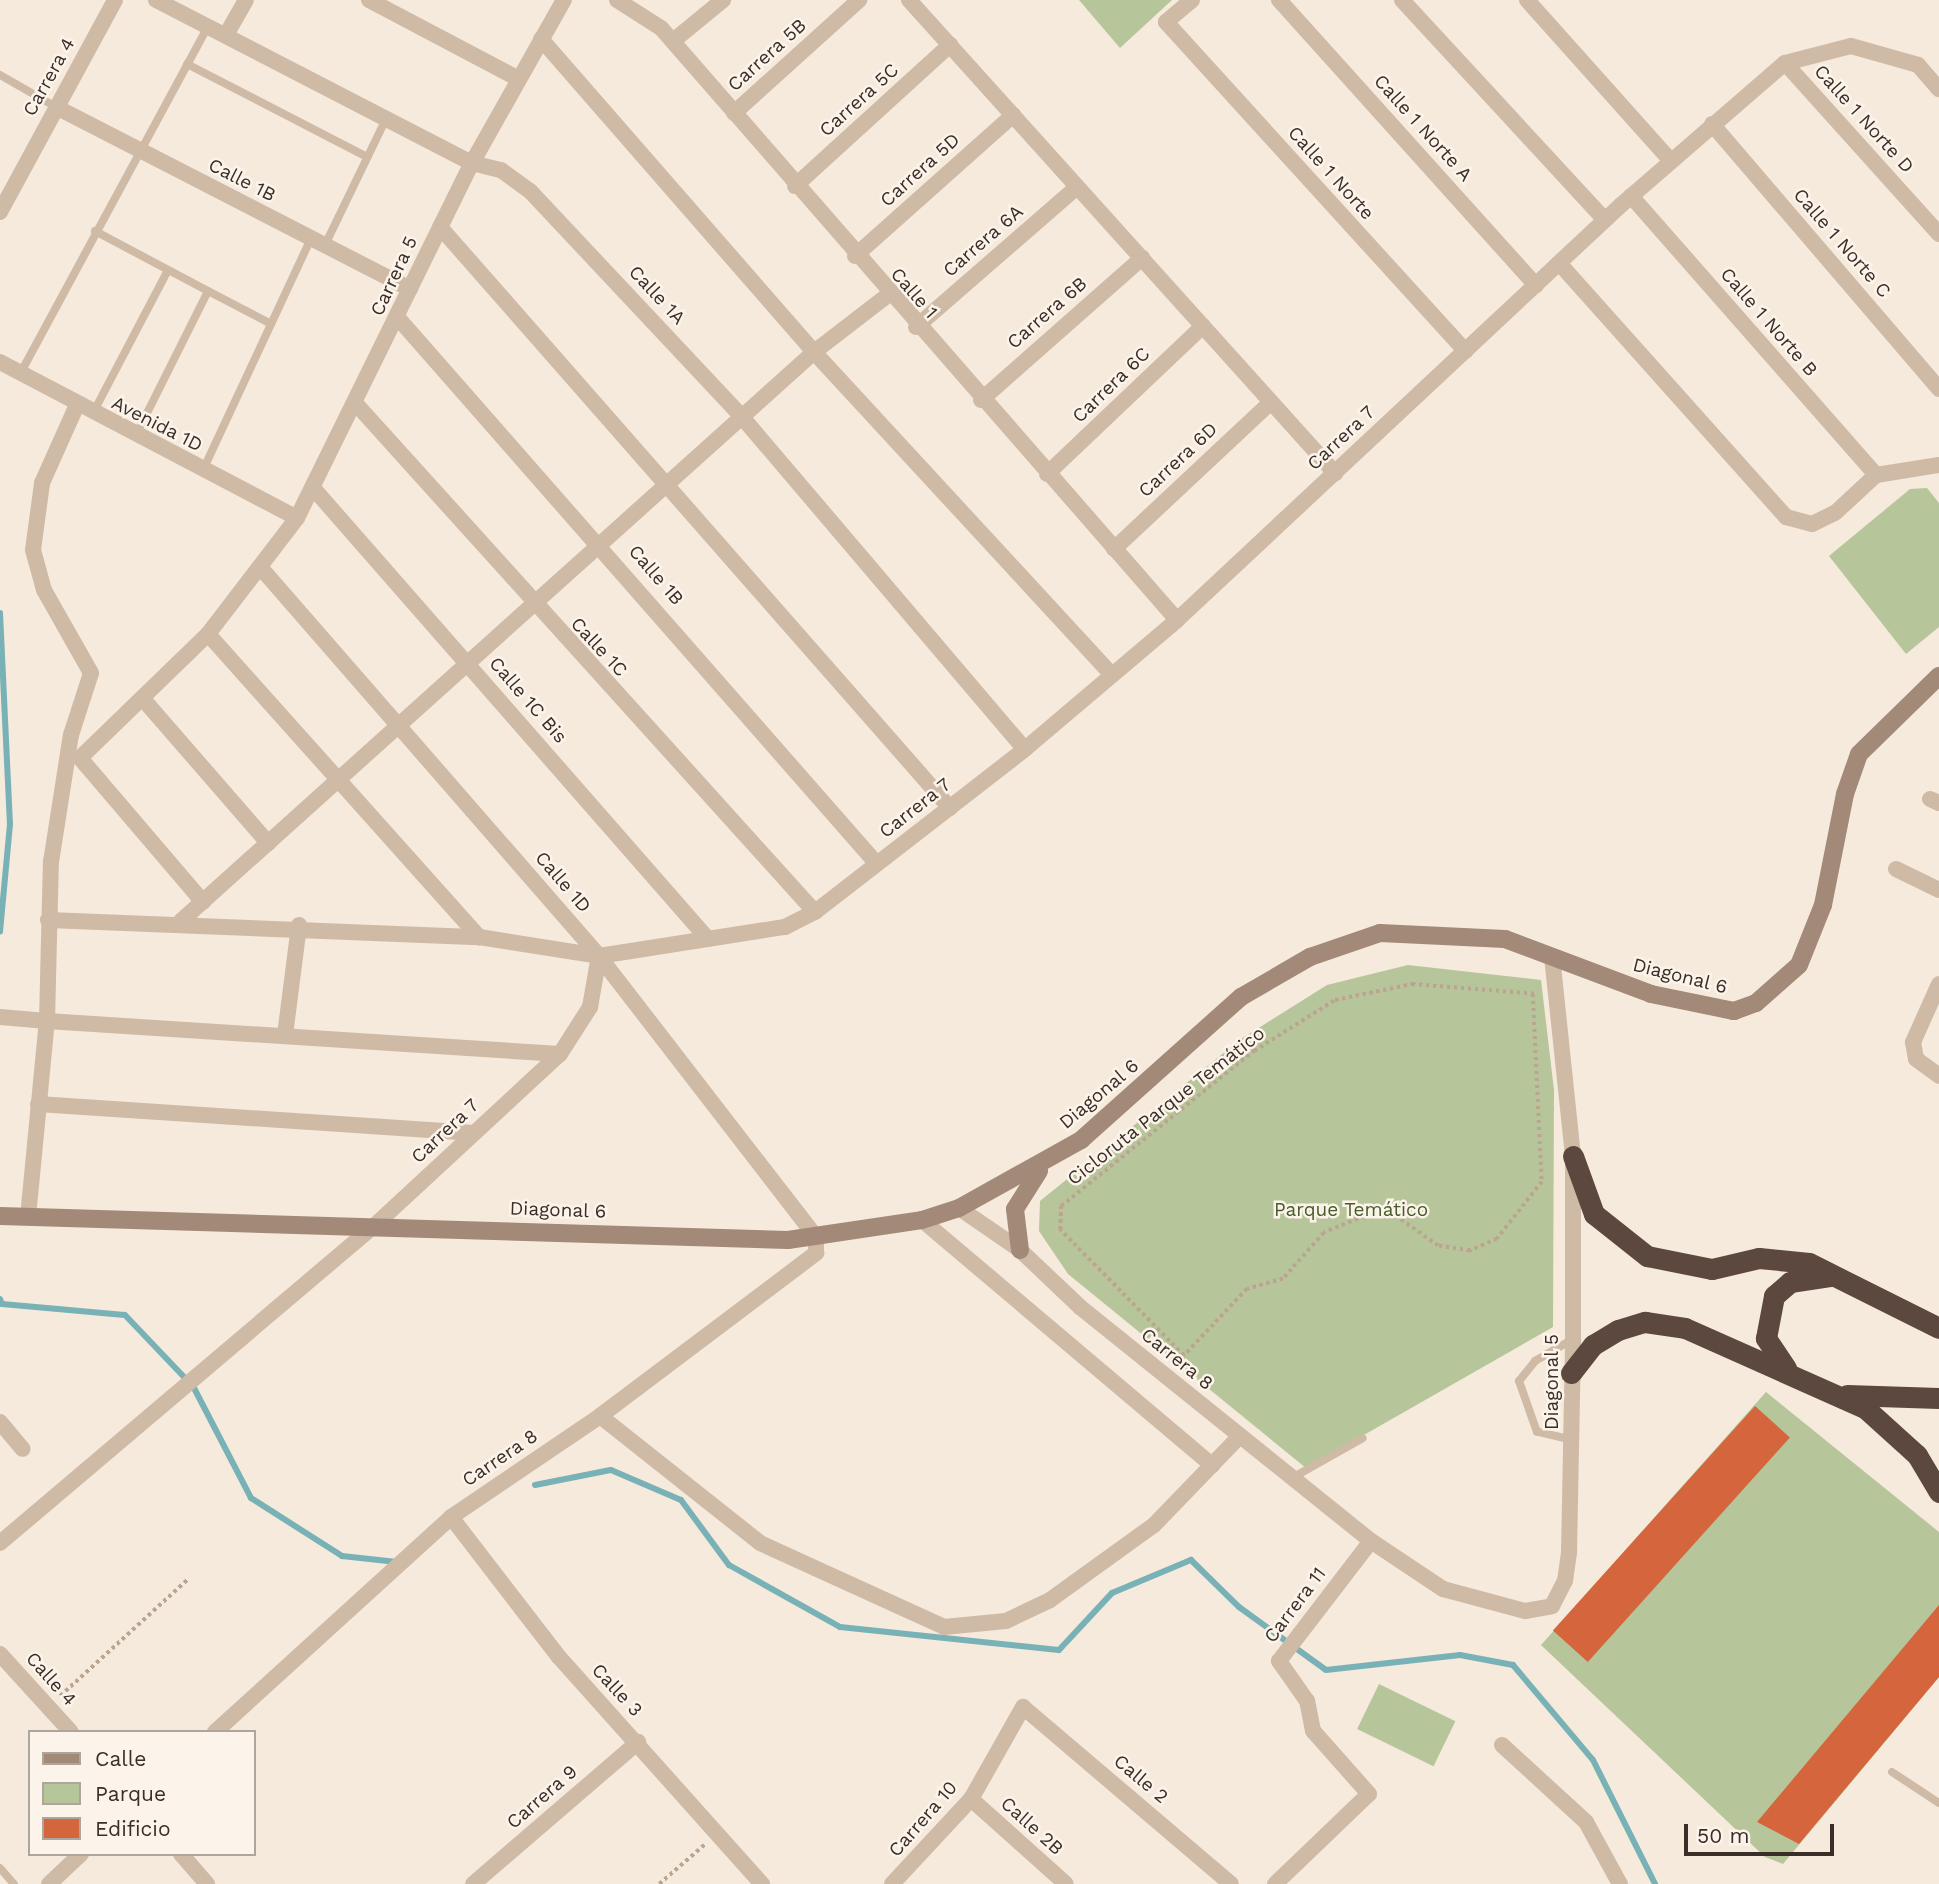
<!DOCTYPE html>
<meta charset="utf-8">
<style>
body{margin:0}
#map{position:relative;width:1939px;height:1884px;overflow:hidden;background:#f5eadc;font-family:"Work Sans",sans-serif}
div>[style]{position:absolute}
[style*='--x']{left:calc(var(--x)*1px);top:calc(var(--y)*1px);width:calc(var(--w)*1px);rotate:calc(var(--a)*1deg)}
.green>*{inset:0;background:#b6c69a;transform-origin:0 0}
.stream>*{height:6px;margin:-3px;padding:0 3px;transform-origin:3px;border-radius:3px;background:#78b1b6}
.building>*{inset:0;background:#d4653c;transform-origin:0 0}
.path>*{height:3.5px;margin-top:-1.75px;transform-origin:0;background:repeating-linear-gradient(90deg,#bba490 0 3.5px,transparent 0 7px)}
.lane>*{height:8px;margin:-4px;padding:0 4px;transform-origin:4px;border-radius:4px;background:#cfbaa6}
.street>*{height:16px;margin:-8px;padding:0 8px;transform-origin:8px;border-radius:8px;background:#cfbaa6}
.secondary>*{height:18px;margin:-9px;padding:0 9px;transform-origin:9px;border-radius:9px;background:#a38977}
.highway>*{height:21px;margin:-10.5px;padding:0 10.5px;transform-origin:10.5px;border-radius:10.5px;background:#5c483e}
span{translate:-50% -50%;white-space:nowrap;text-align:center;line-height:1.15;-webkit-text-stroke:5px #fcf4ea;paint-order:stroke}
.street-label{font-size:19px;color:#3a2e28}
.park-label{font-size:19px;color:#485c29}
.legend{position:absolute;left:28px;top:1730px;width:228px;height:126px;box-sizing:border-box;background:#fcf4ea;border:2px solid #aea59c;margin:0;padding:9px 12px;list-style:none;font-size:21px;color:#3a2e28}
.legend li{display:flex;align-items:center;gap:14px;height:35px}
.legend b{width:35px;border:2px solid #aea59c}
.scale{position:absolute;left:1684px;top:1824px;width:150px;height:32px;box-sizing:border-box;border:4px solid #3a2e28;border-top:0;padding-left:9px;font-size:21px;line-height:24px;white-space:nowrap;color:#3a2e28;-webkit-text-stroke:5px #fcf4ea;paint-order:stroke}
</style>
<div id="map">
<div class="green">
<i style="clip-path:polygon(1079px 0,1172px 0,1120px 48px)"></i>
<i style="clip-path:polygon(1927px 488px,1939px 503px,1939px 627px,1906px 654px,1829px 556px,1910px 489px)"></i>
<i style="clip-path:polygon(1408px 965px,1541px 980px,1554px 1090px,1553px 1327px,1306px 1468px,1068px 1274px,1039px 1231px,1040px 1201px,1241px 1039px,1327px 985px)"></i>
<i style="clip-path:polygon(1766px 1392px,1939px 1532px,1939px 1677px,1783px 1864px,1765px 1857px,1541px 1645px)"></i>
<i style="left:1379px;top:1684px;width:85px;height:50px;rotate:26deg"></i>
</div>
<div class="stream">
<i style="--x:0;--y:613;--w:211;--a:87.3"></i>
<i style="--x:10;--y:824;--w:108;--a:95.3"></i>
<i style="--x:0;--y:1299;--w:5;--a:68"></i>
<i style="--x:2;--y:1304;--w:123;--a:5.1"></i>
<i style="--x:125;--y:1315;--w:87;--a:46.4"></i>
<i style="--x:194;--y:1388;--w:124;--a:62.6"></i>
<i style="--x:251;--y:1498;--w:108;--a:32.5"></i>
<i style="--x:342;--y:1556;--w:55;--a:6.2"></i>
<i style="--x:535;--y:1485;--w:77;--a:-11.2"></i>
<i style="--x:611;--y:1470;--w:76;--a:23.2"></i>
<i style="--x:681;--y:1500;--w:81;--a:53.6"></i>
<i style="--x:729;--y:1565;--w:127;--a:29.2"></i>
<i style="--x:840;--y:1627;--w:220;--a:6"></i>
<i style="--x:1059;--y:1650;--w:78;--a:-47.1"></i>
<i style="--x:1112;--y:1593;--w:86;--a:-22.7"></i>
<i style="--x:1191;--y:1560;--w:67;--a:44.4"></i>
<i style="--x:1239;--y:1607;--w:107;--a:35.9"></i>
<i style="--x:1326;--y:1670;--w:135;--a:-6.4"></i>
<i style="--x:1460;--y:1655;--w:54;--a:10.7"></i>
<i style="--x:1513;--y:1665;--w:124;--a:49.9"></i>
<i style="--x:1593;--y:1760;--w:139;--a:63.4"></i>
</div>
<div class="building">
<i style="left:1755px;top:1406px;width:47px;height:302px;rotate:42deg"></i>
<i style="clip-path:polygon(1939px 1605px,1939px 1677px,1799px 1844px,1757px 1822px)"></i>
</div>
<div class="path">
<i style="--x:1533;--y:994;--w:188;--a:87.3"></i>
<i style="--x:1542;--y:1182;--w:73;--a:128.3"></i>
<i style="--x:1497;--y:1239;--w:30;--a:156"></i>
<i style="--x:1470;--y:1251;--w:32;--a:-171"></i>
<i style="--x:1438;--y:1246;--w:54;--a:-144.8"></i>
<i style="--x:1394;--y:1215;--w:36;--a:174"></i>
<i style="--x:1358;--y:1219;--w:37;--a:158"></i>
<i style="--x:1324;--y:1233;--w:62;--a:131.7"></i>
<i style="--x:1283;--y:1279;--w:37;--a:164"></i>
<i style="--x:1247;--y:1289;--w:92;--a:133.2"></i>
<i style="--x:1184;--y:1356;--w:177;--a:-134.5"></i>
<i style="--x:1060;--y:1230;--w:24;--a:-88"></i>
<i style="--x:1061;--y:1206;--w:248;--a:-38.8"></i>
<i style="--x:1254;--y:1051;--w:96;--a:-32.2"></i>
<i style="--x:1335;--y:1000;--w:79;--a:-11.7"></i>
<i style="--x:1412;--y:984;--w:126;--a:4.5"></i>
<i style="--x:60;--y:1696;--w:173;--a:-42.4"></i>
<i style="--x:659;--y:1884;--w:60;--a:-40.9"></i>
</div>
<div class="lane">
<i style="--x:187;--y:64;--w:203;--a:27.3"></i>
<i style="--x:0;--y:75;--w:64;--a:29.7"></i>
<i style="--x:95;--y:231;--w:128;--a:28"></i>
<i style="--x:325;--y:245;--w:140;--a:-64.2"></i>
<i style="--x:20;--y:374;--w:396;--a:-61.6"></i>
<i style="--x:93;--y:413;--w:161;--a:-62.3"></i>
<i style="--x:136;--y:435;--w:161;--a:-63.4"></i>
<i style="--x:208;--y:291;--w:71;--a:27.6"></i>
<i style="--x:203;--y:470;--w:256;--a:-65"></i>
<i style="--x:1573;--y:1440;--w:37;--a:-167"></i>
<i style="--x:1537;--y:1432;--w:54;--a:-109.4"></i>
<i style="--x:1519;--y:1381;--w:26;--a:-51"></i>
<i style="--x:1535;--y:1361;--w:44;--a:-30.1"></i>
<i style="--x:1292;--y:1478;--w:81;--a:-29.4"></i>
<i style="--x:1892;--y:1772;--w:56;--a:33.4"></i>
<i style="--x:0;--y:1868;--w:21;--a:49"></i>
</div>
<div class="street">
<i style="--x:156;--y:0;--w:356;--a:27.3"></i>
<i style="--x:472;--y:163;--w:30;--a:14"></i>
<i style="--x:501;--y:170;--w:36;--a:36"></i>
<i style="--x:530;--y:191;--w:310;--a:46.8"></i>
<i style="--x:742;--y:417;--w:436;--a:49.6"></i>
<i style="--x:369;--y:0;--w:167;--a:27.8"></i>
<i style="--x:617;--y:0;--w:52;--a:32.5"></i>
<i style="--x:661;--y:28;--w:785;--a:48.92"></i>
<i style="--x:909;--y:0;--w:637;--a:47.99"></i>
<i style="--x:1192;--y:0;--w:34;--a:140"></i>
<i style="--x:1166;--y:22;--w:445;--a:47.7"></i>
<i style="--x:1279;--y:0;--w:384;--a:48"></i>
<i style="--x:1402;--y:0;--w:299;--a:47.3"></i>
<i style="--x:1527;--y:0;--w:216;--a:48.2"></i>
<i style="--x:226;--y:35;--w:40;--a:-60.3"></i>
<i style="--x:541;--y:39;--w:415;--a:48.9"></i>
<i style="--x:814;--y:352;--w:439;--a:47.3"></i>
<i style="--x:673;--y:41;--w:65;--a:-39.4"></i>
<i style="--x:1785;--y:63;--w:230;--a:48"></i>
<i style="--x:56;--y:107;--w:398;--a:27.2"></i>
<i style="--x:734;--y:113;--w:169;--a:-42.1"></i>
<i style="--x:1712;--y:124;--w:349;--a:49.4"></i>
<i style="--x:795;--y:186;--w:210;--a:-42.3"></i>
<i style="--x:1631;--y:196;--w:371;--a:48.7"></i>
<i style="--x:0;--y:212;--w:241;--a:-61.5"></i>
<i style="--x:440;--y:227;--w:773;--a:48.72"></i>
<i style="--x:855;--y:256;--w:212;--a:-41.7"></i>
<i style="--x:1559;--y:263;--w:341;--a:48.2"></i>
<i style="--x:1786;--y:517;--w:27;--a:15"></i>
<i style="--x:1812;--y:524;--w:25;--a:-26"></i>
<i style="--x:1835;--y:513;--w:56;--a:-42.8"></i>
<i style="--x:1876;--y:475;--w:64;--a:-9"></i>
<i style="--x:398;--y:318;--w:726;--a:48.74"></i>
<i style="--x:916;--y:327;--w:213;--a:-41"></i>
<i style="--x:0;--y:362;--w:335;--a:27.7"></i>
<i style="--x:981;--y:400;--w:215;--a:-41.4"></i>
<i style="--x:357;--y:405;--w:683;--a:47.91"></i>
<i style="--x:1047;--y:474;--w:215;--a:-43.5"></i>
<i style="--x:314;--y:489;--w:598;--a:48.8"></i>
<i style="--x:1114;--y:549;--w:215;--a:-43.1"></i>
<i style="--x:208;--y:634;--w:407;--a:48.2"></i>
<i style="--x:143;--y:699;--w:191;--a:49"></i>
<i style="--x:1930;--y:799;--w:10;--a:24"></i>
<i style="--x:1896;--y:869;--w:48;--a:26"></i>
<i style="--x:203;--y:902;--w:189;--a:-130.5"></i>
<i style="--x:80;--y:758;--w:178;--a:-44.1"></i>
<i style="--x:208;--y:634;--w:146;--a:-52.5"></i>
<i style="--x:297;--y:518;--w:396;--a:-63.8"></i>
<i style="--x:472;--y:163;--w:187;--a:-60.6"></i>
<i style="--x:48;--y:920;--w:431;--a:2.3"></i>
<i style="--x:479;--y:937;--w:121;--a:9"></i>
<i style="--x:599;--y:956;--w:188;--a:-8.9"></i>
<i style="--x:785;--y:927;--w:34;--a:-27"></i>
<i style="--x:815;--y:912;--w:266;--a:-37.8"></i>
<i style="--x:1025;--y:749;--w:199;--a:-40.3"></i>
<i style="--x:1177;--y:620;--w:608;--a:-43.07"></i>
<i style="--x:1621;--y:205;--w:217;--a:-40.9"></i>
<i style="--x:1785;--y:63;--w:68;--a:-14.4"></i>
<i style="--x:1851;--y:46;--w:70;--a:15.8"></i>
<i style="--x:1918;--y:65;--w:32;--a:49"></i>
<i style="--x:181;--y:921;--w:851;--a:-41.95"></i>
<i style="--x:814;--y:352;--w:93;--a:-37.6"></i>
<i style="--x:1939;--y:984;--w:64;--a:114.1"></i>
<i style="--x:1913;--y:1042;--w:17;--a:80"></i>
<i style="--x:1916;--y:1059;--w:29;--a:36"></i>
<i style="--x:0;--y:1017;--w:47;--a:4.9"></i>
<i style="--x:47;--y:1021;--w:159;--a:-88.6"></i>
<i style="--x:51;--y:862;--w:129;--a:-81.1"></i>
<i style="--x:71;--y:735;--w:65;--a:-72.1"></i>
<i style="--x:91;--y:673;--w:95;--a:-119.5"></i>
<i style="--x:44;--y:590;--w:41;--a:-105.4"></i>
<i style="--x:33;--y:550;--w:68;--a:-82.3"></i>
<i style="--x:42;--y:483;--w:83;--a:-65.9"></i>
<i style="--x:285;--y:1035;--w:111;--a:-82.7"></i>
<i style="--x:38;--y:1104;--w:437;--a:3.8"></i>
<i style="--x:959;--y:1208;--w:74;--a:34.5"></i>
<i style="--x:1020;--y:1250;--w:83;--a:43.5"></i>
<i style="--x:1080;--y:1307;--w:373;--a:38.8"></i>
<i style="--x:1371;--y:1541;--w:87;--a:33.7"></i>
<i style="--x:1443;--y:1589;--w:85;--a:15"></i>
<i style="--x:1525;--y:1611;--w:27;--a:-10"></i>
<i style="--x:1552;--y:1606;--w:28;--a:-63"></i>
<i style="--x:1565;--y:1581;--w:28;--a:-82"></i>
<i style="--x:1569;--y:1553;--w:214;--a:-88.9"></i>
<i style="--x:1573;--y:1339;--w:183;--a:-90"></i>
<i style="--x:1573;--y:1156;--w:200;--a:-96"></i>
<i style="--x:28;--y:1217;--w:197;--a:-84.5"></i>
<i style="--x:47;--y:1021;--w:514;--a:3.68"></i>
<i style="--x:922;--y:1220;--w:380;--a:40.2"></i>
<i style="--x:600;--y:1416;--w:204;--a:38.4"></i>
<i style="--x:760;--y:1543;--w:202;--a:24.5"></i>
<i style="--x:944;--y:1627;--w:62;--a:-5.5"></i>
<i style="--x:1006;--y:1621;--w:49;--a:-25.5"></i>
<i style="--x:1050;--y:1600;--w:128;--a:-35.8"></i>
<i style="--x:1154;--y:1525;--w:124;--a:-46"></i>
<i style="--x:0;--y:1422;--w:35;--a:50"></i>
<i style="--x:451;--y:1517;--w:177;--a:52.4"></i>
<i style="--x:559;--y:1657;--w:305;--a:48.2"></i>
<i style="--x:0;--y:1543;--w:490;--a:-40.3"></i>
<i style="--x:374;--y:1226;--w:253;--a:-42.8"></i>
<i style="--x:560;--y:1054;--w:56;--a:-57.4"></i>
<i style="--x:590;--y:1007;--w:52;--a:-80"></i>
<i style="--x:0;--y:1654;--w:105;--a:47.7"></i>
<i style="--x:215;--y:1732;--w:319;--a:-42.3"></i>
<i style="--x:451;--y:1517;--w:180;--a:-34.1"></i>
<i style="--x:600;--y:1416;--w:271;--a:-37"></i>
<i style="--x:816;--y:1253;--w:16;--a:-90"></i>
<i style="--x:816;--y:1237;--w:355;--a:-127.7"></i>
<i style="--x:599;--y:956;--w:515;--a:-131.06"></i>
<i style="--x:1502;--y:1745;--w:114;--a:42.5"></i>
<i style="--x:1586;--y:1822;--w:71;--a:61.3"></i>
<i style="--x:971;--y:1799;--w:127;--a:41.8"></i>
<i style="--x:181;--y:1854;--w:40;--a:49"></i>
<i style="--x:49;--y:1884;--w:44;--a:-43.2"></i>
<i style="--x:473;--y:1884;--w:218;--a:-40.7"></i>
<i style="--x:892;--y:1884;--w:116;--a:-47.1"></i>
<i style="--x:971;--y:1799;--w:106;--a:-60.5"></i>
<i style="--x:1023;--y:1707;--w:273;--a:40.4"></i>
<i style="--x:1275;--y:1884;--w:130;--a:-43.8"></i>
<i style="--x:1369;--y:1794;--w:84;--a:-131.6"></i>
<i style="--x:1313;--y:1731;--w:31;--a:-101"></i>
<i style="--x:1307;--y:1701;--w:49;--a:-125"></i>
<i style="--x:1279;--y:1661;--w:151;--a:-52.5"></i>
</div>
<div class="secondary">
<i style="--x:0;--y:1216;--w:788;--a:1.74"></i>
<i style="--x:788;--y:1240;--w:135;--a:-8.5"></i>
<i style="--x:922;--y:1220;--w:39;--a:-18"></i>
<i style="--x:959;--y:1208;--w:140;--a:-29.1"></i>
<i style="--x:1081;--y:1140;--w:215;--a:-41.8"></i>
<i style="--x:1241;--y:997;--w:80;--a:-30.1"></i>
<i style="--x:1310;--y:957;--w:74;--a:-18.9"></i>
<i style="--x:1380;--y:933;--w:125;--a:2.7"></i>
<i style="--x:1505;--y:939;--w:156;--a:20.6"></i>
<i style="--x:1651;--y:994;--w:85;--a:11.6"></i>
<i style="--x:1734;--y:1011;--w:23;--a:-20"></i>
<i style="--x:1756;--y:1003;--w:57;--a:-41.5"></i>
<i style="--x:1799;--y:965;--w:65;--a:-68.2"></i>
<i style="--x:1823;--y:905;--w:113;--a:-78.8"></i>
<i style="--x:1845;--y:794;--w:42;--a:-70.7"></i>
<i style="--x:1859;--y:754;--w:112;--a:-44.3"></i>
<i style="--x:1020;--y:1250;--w:41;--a:-97"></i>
<i style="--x:1015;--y:1209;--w:45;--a:-57.7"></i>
</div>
<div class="highway">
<i style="--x:1573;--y:1156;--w:62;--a:70.1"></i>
<i style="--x:1594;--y:1214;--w:68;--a:38.4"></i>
<i style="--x:1647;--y:1256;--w:66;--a:11.3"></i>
<i style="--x:1712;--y:1269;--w:48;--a:-13.2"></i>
<i style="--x:1759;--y:1258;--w:50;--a:5.7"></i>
<i style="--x:1809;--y:1263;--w:145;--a:26.6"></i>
<i style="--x:1786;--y:1368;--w:36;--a:-124"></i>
<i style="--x:1766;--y:1338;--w:43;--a:-79.2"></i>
<i style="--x:1774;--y:1296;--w:21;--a:-41"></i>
<i style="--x:1790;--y:1282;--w:40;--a:-8.5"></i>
<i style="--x:1571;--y:1373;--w:36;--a:-52"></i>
<i style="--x:1593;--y:1345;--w:29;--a:-31"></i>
<i style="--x:1618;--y:1330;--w:28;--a:-17"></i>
<i style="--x:1645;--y:1322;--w:40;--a:8.5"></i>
<i style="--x:1685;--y:1328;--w:197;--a:24"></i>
<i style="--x:1865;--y:1408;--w:70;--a:42.1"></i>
<i style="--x:1917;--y:1455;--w:43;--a:59.3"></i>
<i style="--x:1847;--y:1395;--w:92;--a:1.9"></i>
</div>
<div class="street-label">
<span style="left:767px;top:55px;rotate:-42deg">Carrera 5B</span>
<span style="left:49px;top:77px;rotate:-61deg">Carrera 4</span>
<span style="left:859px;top:100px;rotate:-42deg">Carrera 5C</span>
<span style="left:1864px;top:119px;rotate:48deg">Calle 1 Norte D</span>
<span style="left:1423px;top:128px;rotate:48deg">Calle 1 Norte A</span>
<span style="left:920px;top:170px;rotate:-42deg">Carrera 5D</span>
<span style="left:1331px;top:173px;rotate:48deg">Calle 1 Norte</span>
<span style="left:242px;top:180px;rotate:27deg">Calle 1B</span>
<span style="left:983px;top:241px;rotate:-41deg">Carrera 6A</span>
<span style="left:1842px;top:243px;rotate:49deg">Calle 1 Norte C</span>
<span style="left:394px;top:276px;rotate:-65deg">Carrera 5</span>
<span style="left:914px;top:293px;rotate:49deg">Calle 1</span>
<span style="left:657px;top:295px;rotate:47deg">Calle 1A</span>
<span style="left:1047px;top:313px;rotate:-41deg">Carrera 6B</span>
<span style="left:1769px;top:322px;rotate:49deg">Calle 1 Norte B</span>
<span style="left:1111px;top:385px;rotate:-44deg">Carrera 6C</span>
<span style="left:157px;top:424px;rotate:27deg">Avenida 1D</span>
<span style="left:1341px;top:438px;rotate:-43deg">Carrera 7</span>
<span style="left:1178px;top:460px;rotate:-43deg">Carrera 6D</span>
<span style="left:656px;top:575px;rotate:49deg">Calle 1B</span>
<span style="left:599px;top:647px;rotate:47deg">Calle 1C</span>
<span style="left:528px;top:700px;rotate:49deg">Calle 1C Bis</span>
<span style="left:915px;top:808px;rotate:-38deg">Carrera 7</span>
<span style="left:563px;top:882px;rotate:49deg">Calle 1D</span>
<span style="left:1680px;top:976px;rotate:14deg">Diagonal 6</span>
<span style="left:1099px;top:1094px;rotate:-40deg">Diagonal 6</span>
<span style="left:1166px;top:1106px;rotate:-38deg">Cicloruta Parque Temático</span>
<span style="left:445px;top:1131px;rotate:-43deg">Carrera 7</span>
<span style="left:558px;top:1210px;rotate:2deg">Diagonal 6</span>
<span style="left:1177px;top:1359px;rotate:39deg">Carrera 8</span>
<span style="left:1552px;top:1382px;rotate:-90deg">Diagonal 5</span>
<span style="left:500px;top:1458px;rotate:-34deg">Carrera 8</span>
<span style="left:1295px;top:1605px;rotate:-53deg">Carrera 11</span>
<span style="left:51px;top:1679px;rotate:48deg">Calle 4</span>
<span style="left:617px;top:1690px;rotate:47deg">Calle 3</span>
<span style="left:1141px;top:1779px;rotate:40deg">Calle 2</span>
<span style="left:542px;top:1797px;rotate:-41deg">Carrera 9</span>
<span style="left:923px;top:1819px;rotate:-49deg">Carrera 10</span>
<span style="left:1032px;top:1826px;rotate:42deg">Calle 2B</span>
</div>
<div class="park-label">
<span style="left:1351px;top:1210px">Parque Temático</span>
</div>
<ul class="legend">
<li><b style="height:9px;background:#a38977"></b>Calle</li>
<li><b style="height:19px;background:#b6c69a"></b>Parque</li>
<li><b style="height:19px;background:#d4653c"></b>Edificio</li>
</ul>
<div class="scale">50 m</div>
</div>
